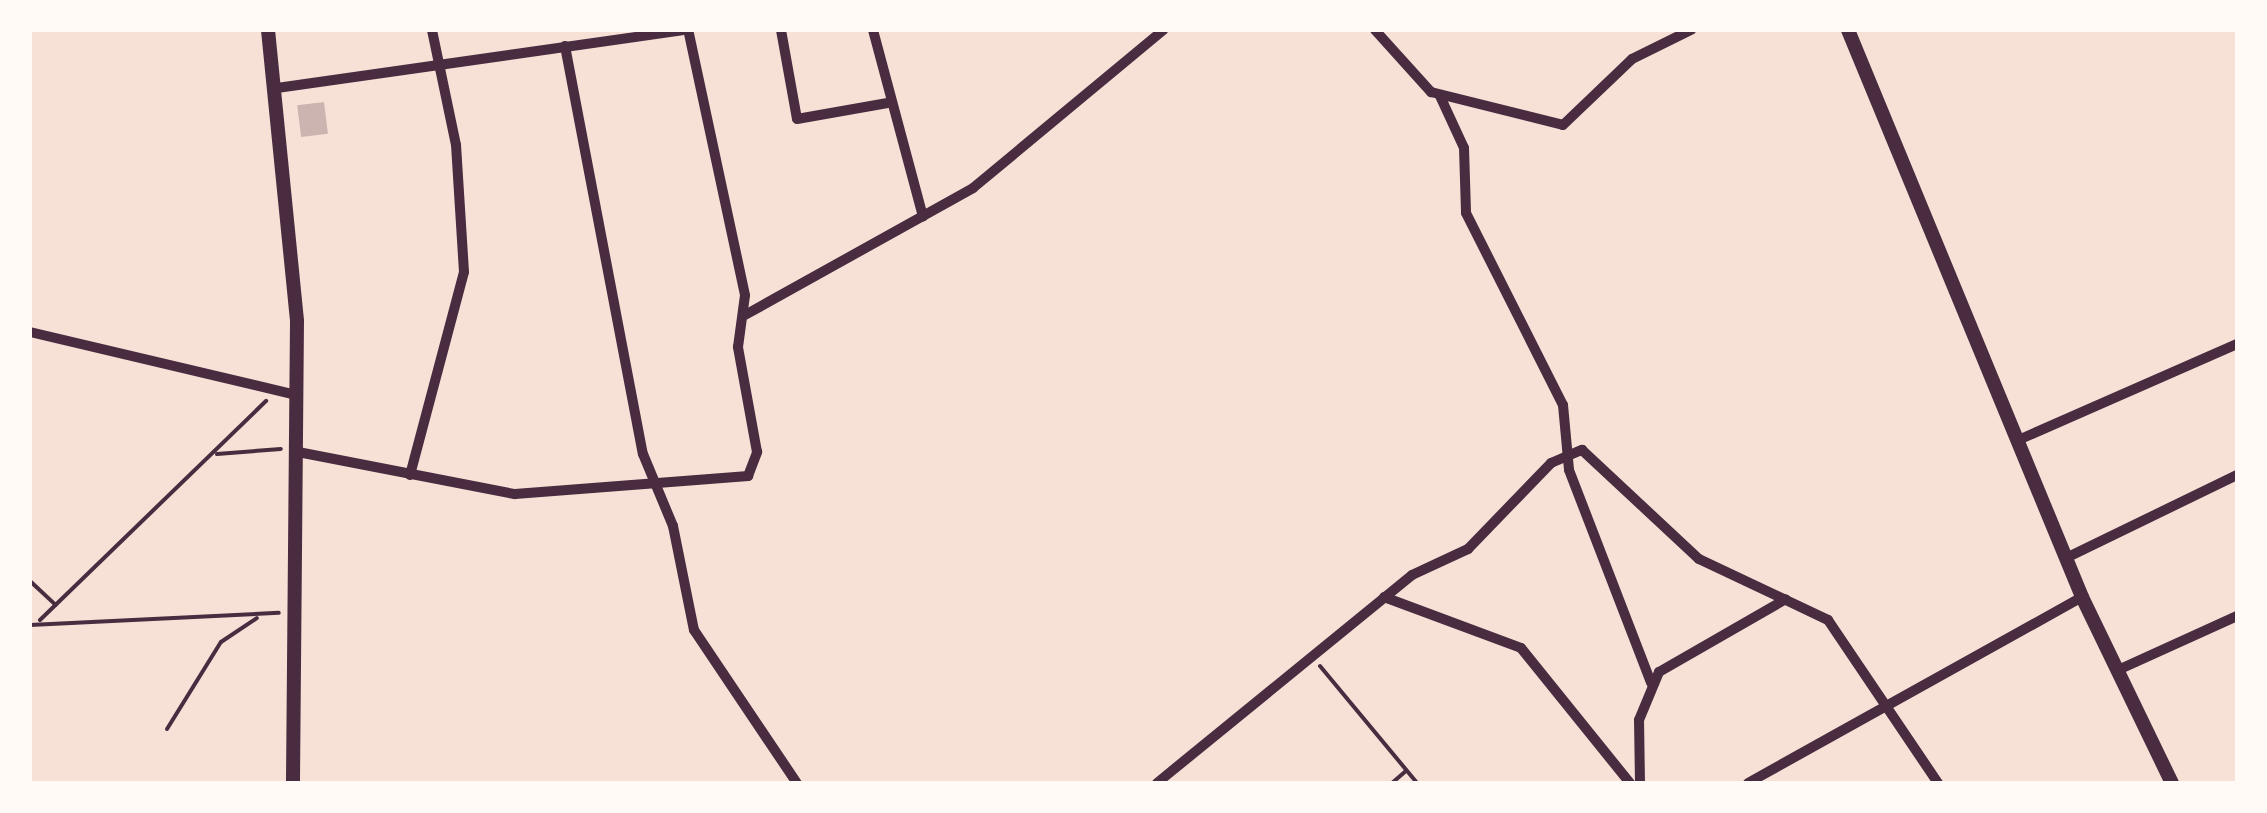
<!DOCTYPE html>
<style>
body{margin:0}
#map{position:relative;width:2267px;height:813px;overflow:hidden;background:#f7e1d7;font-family:Ubuntu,sans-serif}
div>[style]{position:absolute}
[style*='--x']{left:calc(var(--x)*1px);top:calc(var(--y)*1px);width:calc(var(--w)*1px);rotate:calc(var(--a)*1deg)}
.building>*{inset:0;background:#ccb4b1;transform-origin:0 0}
.path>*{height:4px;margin:-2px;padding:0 2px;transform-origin:2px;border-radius:2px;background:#4a2c40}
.minor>*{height:10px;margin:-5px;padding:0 5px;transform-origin:5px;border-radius:5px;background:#4a2c40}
.tertiary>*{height:14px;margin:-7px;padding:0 7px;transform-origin:7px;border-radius:7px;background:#4a2c40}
span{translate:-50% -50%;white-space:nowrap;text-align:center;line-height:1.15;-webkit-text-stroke:8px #fffaf5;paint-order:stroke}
.frame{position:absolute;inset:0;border:32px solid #fffaf5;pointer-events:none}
</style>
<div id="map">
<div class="building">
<i style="left:324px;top:102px;width:32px;height:27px;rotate:83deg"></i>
</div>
<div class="path">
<i style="--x:217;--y:454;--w:64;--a:-4.5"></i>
<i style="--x:30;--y:581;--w:35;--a:43"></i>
<i style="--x:40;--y:620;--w:315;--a:-44.1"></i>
<i style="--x:30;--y:625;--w:249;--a:-2.8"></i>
<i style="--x:1320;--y:666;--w:152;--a:50.3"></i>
<i style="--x:167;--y:729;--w:102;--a:-58.2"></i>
<i style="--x:221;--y:642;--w:43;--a:-33.7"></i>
<i style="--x:1392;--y:783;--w:18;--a:-41"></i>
</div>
<div class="minor">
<i style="--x:781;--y:30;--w:90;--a:79.8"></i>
<i style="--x:797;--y:119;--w:92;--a:-10"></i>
<i style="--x:873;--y:30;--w:193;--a:75"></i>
<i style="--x:1375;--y:30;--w:84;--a:47.9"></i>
<i style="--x:1431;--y:92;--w:136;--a:14"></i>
<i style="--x:1563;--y:125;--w:95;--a:-43.7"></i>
<i style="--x:1632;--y:59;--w:66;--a:-26.2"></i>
<i style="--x:565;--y:46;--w:415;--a:79.2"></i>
<i style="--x:643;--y:454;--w:78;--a:67.4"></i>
<i style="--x:673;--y:526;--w:106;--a:78.6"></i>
<i style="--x:694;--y:630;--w:184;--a:56.1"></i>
<i style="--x:277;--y:88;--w:409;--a:-8.1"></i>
<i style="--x:1440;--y:96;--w:57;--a:65.2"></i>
<i style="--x:1464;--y:148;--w:65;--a:88.2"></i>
<i style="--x:1466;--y:213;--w:215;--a:63.2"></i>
<i style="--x:1563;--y:405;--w:65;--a:84.7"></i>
<i style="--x:1569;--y:470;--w:228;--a:68.9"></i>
<i style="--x:745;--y:315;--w:261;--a:-29.1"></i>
<i style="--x:973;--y:188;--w:247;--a:-39.7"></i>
<i style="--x:30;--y:332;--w:273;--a:13.3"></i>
<i style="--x:2016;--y:441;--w:241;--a:-23.7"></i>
<i style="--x:298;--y:452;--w:221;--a:11"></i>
<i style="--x:515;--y:494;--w:234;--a:-4.4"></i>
<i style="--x:748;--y:476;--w:26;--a:-69"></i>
<i style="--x:757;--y:452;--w:107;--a:-100.3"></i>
<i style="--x:738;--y:347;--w:52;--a:-82.3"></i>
<i style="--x:745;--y:295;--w:271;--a:-102.1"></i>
<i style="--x:410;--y:475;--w:210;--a:-75.1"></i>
<i style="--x:464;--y:272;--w:127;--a:-93.6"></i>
<i style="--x:456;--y:145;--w:117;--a:-101.8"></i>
<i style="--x:2066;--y:558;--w:190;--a:-25.9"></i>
<i style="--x:1384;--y:597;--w:146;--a:20.4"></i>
<i style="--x:1521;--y:648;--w:174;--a:51.1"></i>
<i style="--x:2118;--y:670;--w:131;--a:-24.4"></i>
<i style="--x:1157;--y:783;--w:329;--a:-39.2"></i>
<i style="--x:1412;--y:575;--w:62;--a:-24.9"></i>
<i style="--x:1468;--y:549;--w:120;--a:-46"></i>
<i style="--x:1551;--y:463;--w:34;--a:-23"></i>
<i style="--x:1582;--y:450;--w:160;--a:43"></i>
<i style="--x:1699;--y:559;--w:143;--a:25.3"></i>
<i style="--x:1828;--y:620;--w:197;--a:56"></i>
<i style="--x:1640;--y:783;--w:63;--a:-90.9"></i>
<i style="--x:1639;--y:720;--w:52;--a:-67.4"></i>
<i style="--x:1659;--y:672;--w:146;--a:-29.9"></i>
<i style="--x:1748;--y:783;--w:382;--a:-29.1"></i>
</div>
<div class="tertiary">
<i style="--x:268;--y:30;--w:292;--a:84.3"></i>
<i style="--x:297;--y:321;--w:462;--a:90.5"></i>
<i style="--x:1848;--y:30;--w:613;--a:67.57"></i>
<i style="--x:2082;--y:597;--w:207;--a:64.2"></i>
</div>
<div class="frame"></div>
</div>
